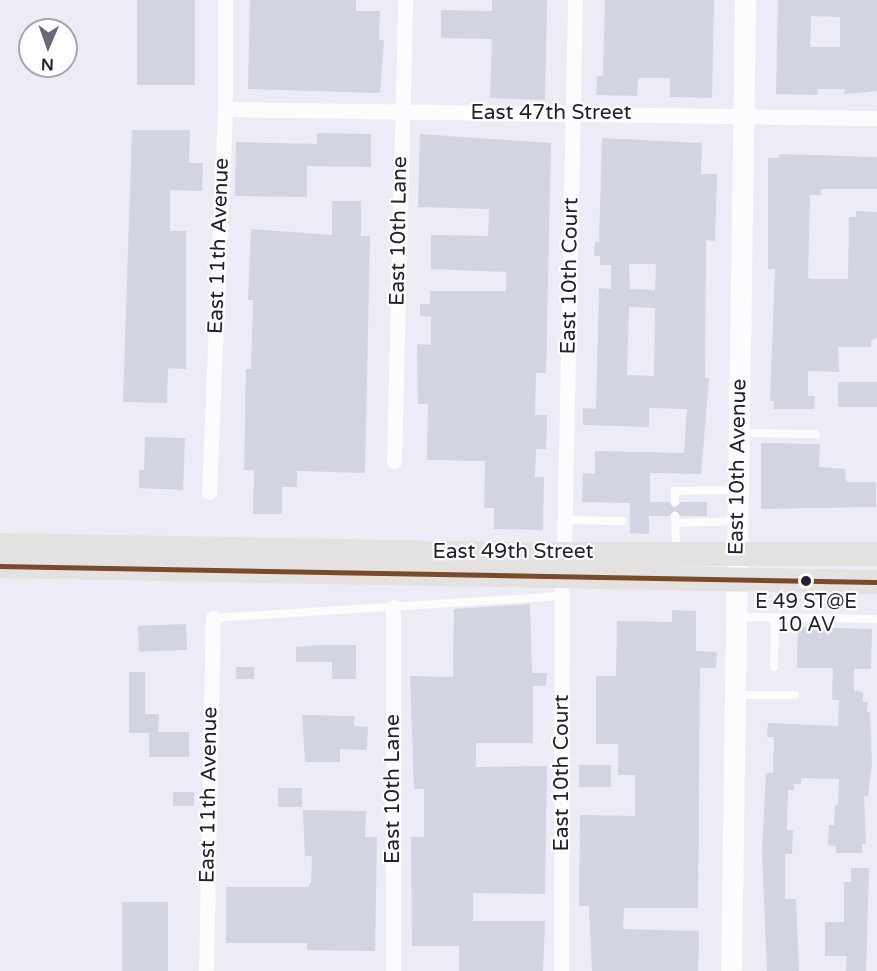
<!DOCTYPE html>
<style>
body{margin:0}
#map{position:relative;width:877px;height:971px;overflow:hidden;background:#ecebf6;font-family:"Varela Round",sans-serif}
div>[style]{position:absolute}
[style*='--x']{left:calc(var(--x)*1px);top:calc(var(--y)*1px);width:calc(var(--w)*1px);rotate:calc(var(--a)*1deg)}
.building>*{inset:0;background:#d3d4e1;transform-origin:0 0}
.lane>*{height:8px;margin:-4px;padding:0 4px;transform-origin:4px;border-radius:4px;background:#fcfcfe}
.street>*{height:15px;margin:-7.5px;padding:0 7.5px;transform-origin:7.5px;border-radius:7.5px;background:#fcfcfe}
.secondary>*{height:21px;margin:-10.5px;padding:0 10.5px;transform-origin:10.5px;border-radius:10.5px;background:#fcfcfe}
.primary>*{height:24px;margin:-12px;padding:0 12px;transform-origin:12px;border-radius:12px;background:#e3e2e0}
.bus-1>*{height:4.5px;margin:-2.25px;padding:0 2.25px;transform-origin:2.25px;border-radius:2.25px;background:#7a4b2a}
.dots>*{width:16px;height:16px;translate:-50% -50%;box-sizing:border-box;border:3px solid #fff;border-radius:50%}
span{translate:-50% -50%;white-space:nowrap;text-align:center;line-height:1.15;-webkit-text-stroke:4.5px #fff;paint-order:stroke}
.bus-label{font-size:20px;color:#221f32}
.street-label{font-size:21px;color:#221f32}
.north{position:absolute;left:18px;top:18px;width:60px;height:60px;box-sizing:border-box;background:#fff;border:2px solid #a7a5ad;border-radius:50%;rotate:182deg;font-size:16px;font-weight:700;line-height:24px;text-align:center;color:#221f32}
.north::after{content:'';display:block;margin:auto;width:21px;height:27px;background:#696677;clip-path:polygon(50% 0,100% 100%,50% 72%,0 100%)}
</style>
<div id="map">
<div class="building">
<i style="left:137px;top:0;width:58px;height:85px"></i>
<i style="clip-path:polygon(250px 0,356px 0,356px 11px,380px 11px,379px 40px,384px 40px,380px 93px,248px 89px)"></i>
<i style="clip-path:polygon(492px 0,547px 0,545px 100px,490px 98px,492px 39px,441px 38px,441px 10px,492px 11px)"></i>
<i style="clip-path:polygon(605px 0,714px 0,712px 98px,670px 97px,670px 78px,638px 78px,637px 96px,596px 95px,597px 76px,603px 76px)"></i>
<i style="clip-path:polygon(evenodd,778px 0,877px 0,877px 91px,844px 94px,845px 89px,818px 89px,817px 95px,776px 94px,778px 0,811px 16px,840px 17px,840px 47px,810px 47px,811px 16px)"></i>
<i style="clip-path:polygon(132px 130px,190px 130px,189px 163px,203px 163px,202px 191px,170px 190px,170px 231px,186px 231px,186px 369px,168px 368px,167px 403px,123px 402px)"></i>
<i style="clip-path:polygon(317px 133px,371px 134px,371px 167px,307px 166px,307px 197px,235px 196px,236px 142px,317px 144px)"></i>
<i style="clip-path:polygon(420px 134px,551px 143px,546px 373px,536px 373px,535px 415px,547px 415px,546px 449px,536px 449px,535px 477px,544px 477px,543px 530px,494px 529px,494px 508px,484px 508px,485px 461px,427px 460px,428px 404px,418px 404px,417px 344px,431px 345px,431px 317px,420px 316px,420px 304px,430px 304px,430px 291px,506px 291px,506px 272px,431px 269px,431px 235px,488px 236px,489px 209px,418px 207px)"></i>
<i style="clip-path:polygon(evenodd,602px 138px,702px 143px,701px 174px,717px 174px,715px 241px,706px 240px,705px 378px,709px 378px,701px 474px,650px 473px,650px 502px,669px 502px,674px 508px,681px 502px,707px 502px,707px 516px,681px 516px,675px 510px,669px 516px,649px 516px,649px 534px,630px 533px,630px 503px,582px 502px,583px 473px,595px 474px,595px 451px,684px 453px,687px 409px,649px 408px,649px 427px,583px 425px,583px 408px,596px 409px,599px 288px,611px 289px,611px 265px,600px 265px,600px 256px,594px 256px,595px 242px,599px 242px,602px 138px,629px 264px,656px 264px,655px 290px,630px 289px,629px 264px,602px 138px,629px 307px,655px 308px,654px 376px,627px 375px,629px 307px)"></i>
<i style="clip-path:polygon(779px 154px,877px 157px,877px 189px,821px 189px,821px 195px,810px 195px,808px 278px,812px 279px,848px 279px,849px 217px,856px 217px,856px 211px,877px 212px,877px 338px,871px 341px,871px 347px,838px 347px,839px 372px,808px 371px,808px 396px,815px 396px,814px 409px,774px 409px,774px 401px,770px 401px,775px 269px,768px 269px,768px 158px,779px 158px)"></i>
<i style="clip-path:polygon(332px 201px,361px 201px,361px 236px,370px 236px,365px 473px,297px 471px,297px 487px,282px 487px,282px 514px,253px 514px,254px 470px,244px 470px,246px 369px,251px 369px,253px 300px,248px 300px,251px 229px,332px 235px)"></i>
<i style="left:838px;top:382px;width:39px;height:25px"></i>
<i style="clip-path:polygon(145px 437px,185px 438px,183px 490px,139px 488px,139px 470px,144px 470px)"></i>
<i style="clip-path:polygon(761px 443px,820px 444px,819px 467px,845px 469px,846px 482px,876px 482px,876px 507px,761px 509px)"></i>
<i style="clip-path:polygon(530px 604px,532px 673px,547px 673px,546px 686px,533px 686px,533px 743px,476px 743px,476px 767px,547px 766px,545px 894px,473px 893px,473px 921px,545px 921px,543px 971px,459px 971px,459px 946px,412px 946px,411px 837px,424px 837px,424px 789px,414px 789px,410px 676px,453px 677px,454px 609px)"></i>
<i style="clip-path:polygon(672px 610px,696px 611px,696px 651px,717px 652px,716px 668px,700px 668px,698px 908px,624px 908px,623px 929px,699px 931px,698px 971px,592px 971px,589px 906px,579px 906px,580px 815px,635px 816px,635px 775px,618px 775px,618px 744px,596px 744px,596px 676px,616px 676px,617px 621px,672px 622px)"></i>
<i style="left:186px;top:624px;width:26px;height:48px;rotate:88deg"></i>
<i style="clip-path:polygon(798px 627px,872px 629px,871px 669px,854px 669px,854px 691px,863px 692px,863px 702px,868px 702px,867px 712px,870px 712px,872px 763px,868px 797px,864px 796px,866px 844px,862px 844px,862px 853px,836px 853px,836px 846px,828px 845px,829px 825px,834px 825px,835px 805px,838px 805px,839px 779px,801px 778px,801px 784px,794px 784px,794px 790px,788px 790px,787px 830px,793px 830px,792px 854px,785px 854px,785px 899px,796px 899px,799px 971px,767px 971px,762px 851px,766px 773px,773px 773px,774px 737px,767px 737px,768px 723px,838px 726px,839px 700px,832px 700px,833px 668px,797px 668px)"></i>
<i style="clip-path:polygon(320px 645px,356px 645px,356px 679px,332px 679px,332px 662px,296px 662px,296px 647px)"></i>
<i style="left:236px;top:667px;width:18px;height:12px"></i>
<i style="clip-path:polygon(129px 672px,145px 672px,145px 714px,159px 714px,158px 732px,189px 732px,189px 757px,149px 757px,149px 733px,129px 733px)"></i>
<i style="clip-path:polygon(302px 715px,355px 716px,354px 726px,368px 727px,367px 750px,340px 749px,340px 762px,305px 762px)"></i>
<i style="left:579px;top:765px;width:32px;height:22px"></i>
<i style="left:278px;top:788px;width:24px;height:19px"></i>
<i style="left:173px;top:792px;width:21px;height:14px"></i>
<i style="clip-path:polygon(303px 810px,366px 811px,365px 837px,377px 837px,375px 951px,307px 950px,307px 943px,226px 943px,226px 887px,308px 887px,311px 882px,312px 856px,305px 856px)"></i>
<i style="clip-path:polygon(851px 868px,869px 868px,866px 971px,846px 971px,847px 956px,825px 956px,825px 922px,844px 922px,844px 882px,851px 882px)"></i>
<i style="left:122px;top:902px;width:46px;height:69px"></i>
</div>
<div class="lane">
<i style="--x:740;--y:433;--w:76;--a:0.8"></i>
<i style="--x:675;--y:502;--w:11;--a:-90"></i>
<i style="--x:675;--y:491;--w:61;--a:-0.9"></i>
<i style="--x:675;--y:516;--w:34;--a:88"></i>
<i style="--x:564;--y:520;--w:59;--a:1"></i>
<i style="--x:676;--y:523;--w:60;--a:-1.9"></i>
<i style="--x:738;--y:617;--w:139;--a:0.8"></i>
<i style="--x:213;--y:618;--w:350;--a:-3.6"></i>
<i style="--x:774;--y:667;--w:50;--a:-88.9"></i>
<i style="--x:736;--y:695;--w:59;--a:0"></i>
</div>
<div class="street">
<i style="--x:225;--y:109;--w:652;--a:0.79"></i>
<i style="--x:394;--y:461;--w:461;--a:-88.6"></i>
<i style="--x:209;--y:492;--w:383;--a:-87.6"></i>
<i style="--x:225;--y:109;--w:109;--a:-90"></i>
<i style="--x:564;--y:553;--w:553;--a:-88.86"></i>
<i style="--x:206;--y:971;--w:353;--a:-88.9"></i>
<i style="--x:393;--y:971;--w:364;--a:-90"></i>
<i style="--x:561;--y:971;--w:395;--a:-89.9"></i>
</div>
<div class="secondary">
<i style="--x:731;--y:971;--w:971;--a:-89.17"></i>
</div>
<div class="primary">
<i style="--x:0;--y:545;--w:509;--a:1.01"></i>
<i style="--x:509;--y:554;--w:368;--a:0"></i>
<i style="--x:0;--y:566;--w:877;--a:1.05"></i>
</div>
<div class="bus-1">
<i style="--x:0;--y:566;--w:877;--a:1.05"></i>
</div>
<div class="dots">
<i style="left:806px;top:581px;background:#221f32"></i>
</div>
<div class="bus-label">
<span style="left:806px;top:614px">E 49 ST@E<br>10 AV</span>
</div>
<div class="street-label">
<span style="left:551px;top:113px">East 47th Street</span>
<span style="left:399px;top:231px;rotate:-89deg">East 10th Lane</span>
<span style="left:219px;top:246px;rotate:-88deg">East 11th Avenue</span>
<span style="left:570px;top:276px;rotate:-89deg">East 10th Court</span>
<span style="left:738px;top:467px;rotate:-89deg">East 10th Avenue</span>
<span style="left:513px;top:552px">East 49th Street</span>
<span style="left:562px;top:773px;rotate:-90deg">East 10th Court</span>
<span style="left:393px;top:789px;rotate:-90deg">East 10th Lane</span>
<span style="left:209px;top:795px;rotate:-89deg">East 11th Avenue</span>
</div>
<div class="north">N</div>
</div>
